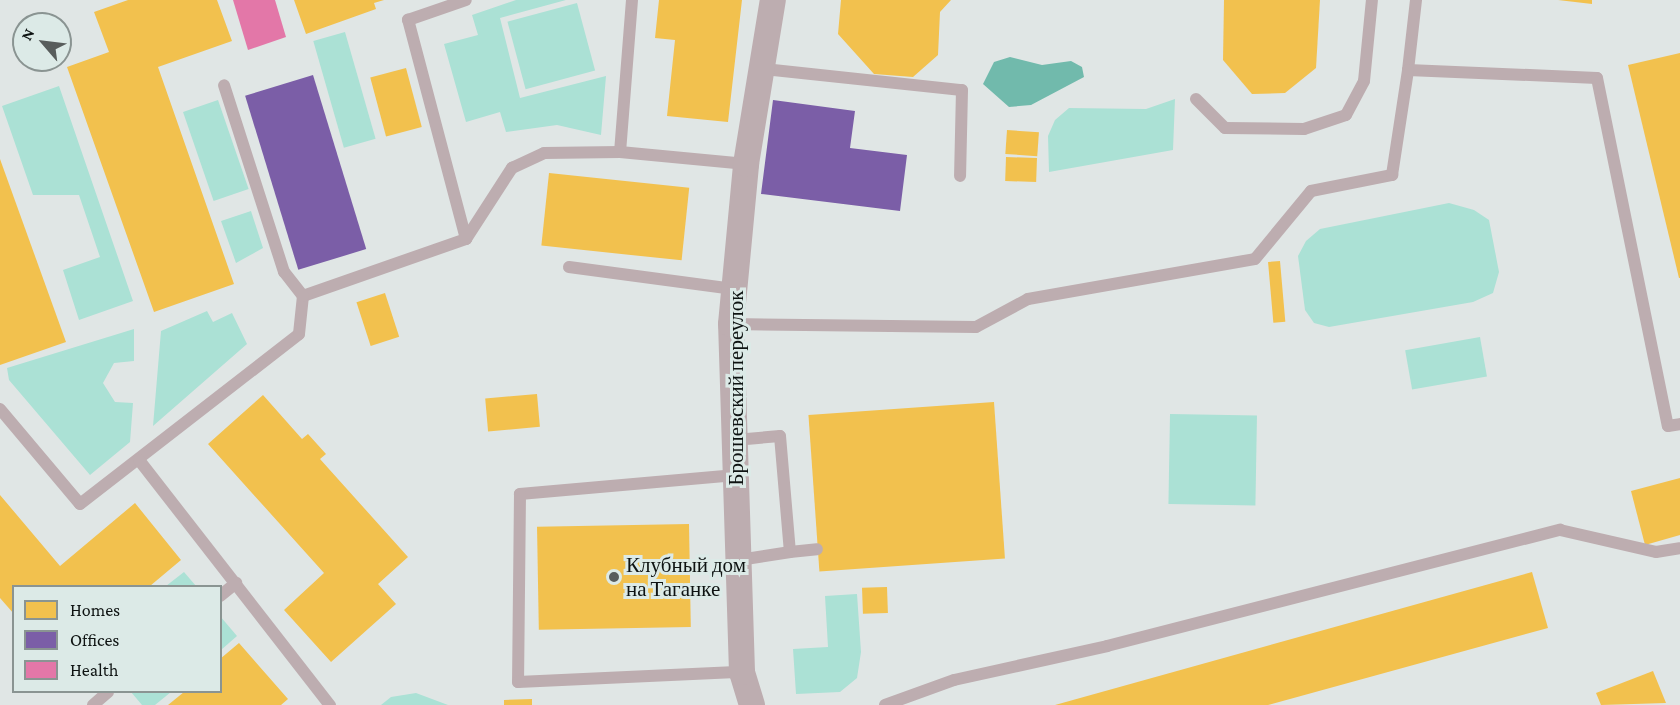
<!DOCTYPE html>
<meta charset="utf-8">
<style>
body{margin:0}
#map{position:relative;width:1680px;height:705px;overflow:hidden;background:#e0e6e5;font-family:"Crimson Pro",serif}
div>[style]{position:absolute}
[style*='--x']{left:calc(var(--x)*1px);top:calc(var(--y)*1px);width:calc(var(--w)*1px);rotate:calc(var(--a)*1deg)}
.green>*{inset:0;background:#abe1d5;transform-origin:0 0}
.water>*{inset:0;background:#71baac}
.homes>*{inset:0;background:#f2c14e;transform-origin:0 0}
.offices>*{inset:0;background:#7b5ea7;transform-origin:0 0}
.health>*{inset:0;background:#e377a8}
.service>*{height:12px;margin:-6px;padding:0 6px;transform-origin:6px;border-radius:6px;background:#bdadb0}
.minor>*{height:26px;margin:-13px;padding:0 13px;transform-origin:13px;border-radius:13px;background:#bdadb0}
.dots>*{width:16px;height:16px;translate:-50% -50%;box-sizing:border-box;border:3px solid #dceae7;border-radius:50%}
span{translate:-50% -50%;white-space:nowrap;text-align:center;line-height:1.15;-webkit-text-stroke:6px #dceae7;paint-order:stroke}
.street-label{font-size:21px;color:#0e1312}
.poi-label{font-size:21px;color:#0e1312}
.left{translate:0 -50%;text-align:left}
.legend{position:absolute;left:12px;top:585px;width:210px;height:108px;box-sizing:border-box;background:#dceae7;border:2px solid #8a9492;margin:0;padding:8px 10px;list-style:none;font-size:18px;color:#0e1312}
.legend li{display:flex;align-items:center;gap:12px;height:30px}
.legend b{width:30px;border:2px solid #8a9492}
.north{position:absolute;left:12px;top:12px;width:60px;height:60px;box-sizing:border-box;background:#dceae7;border:2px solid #8a9492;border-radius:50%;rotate:298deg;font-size:16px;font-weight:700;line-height:24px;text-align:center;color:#0e1312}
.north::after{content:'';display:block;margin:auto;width:21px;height:27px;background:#585d5c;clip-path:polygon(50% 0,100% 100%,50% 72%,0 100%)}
</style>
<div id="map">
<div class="green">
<i style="clip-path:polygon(516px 0,566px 0,500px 18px,520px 98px,606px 76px,601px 135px,557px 125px,506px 132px,500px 112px,466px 122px,444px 44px,478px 35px,472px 15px)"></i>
<i style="left:577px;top:3px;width:70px;height:72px;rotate:75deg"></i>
<i style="left:345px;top:32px;width:111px;height:33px;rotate:74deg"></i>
<i style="clip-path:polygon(59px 86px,133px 301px,79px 320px,63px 270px,100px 257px,79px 195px,33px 195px,2px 106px)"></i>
<i style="clip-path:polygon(1175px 99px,1173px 150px,1049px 172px,1048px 136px,1055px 120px,1069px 108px,1146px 109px)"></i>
<i style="left:218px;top:100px;width:94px;height:37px;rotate:71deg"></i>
<i style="clip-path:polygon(1449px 203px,1474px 210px,1489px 220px,1499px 272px,1493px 293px,1473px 302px,1329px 327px,1314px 323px,1305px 310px,1298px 256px,1306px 241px,1320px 229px)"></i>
<i style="clip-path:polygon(251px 211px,263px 248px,236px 263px,221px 221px)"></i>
<i style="clip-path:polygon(207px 311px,213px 322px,232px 313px,247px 344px,153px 426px,161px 331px)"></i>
<i style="clip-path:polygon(134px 329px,134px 361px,114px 363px,103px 383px,115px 402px,133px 403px,130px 442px,90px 475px,9px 380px,7px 368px)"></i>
<i style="left:1480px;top:337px;width:40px;height:76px;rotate:80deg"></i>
<i style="left:1170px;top:414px;width:87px;height:90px;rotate:1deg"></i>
<i style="clip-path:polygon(184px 572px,196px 586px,166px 586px)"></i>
<i style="clip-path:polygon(857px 594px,861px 652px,857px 678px,840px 692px,796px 694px,793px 649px,828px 647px,825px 596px)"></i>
<i style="clip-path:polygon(220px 616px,237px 636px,221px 650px,220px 650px)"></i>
<i style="clip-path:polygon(131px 692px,171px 692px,155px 705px,142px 705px)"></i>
<i style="clip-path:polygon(416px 693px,448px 705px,381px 705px,391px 697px)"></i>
</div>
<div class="water">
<i style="clip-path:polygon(1010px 57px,1042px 65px,1071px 61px,1082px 67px,1084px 77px,1031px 105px,1009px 107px,983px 84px,994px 62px)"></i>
</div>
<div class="homes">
<i style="clip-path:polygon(128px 0,217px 0,232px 41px,158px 67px,234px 284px,154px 312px,67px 67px,109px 52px,94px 12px)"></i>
<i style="clip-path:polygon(294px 0,384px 0,374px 3px,376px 9px,306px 34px)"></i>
<i style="clip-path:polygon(659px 0,742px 0,728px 122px,667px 116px,675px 40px,655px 38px)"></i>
<i style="clip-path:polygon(841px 0,951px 0,940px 12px,938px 55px,913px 77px,874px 74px,838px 34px)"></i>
<i style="clip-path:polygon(1224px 0,1320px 0,1316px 68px,1285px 93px,1252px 94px,1223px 60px)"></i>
<i style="clip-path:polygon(1558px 0,1592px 0,1592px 4px)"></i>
<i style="clip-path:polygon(1680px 53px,1680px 278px,1679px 278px,1628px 65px)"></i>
<i style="left:406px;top:68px;width:61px;height:37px;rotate:75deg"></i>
<i style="left:1007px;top:130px;width:32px;height:24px;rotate:4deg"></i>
<i style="left:1006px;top:157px;width:31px;height:24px;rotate:2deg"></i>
<i style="clip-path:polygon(0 159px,66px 342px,0 365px)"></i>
<i style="left:549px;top:173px;width:141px;height:73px;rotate:6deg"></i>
<i style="left:1280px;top:261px;width:61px;height:12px;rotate:85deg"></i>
<i style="left:385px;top:293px;width:46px;height:30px;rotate:72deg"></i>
<i style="left:537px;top:394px;width:33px;height:52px;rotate:85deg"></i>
<i style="clip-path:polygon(263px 395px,302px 439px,308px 434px,326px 454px,320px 459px,408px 557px,378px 584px,396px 604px,331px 662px,284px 610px,324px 573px,208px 444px)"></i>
<i style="left:994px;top:402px;width:157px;height:186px;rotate:86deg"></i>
<i style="clip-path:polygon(1680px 478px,1680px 535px,1645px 545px,1631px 491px)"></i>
<i style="clip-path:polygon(0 495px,60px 566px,135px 503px,181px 560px,150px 586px,14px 586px,14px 614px,0 598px)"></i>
<i style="left:689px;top:524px;width:103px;height:152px;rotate:89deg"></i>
<i style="clip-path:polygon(1532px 572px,1548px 628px,1268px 705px,1055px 705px)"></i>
<i style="left:887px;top:587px;width:26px;height:25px;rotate:88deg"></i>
<i style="clip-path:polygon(239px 643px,288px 699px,281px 705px,168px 705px,184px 692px,220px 692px,220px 659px)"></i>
<i style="clip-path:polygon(1653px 671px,1666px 703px,1601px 705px,1596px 693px)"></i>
<i style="clip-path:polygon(532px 699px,532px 705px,504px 705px,504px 700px)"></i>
</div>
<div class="offices">
<i style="left:313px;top:75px;width:182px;height:71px;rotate:73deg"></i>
<i style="clip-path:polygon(773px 100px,855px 111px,850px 148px,907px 155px,900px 211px,761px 194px)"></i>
</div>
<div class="health">
<i style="clip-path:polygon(233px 0,275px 0,286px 37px,248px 50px)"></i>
</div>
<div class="service">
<i style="--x:632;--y:0;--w:152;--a:94.5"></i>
<i style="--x:620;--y:152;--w:127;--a:5.4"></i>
<i style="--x:1416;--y:0;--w:70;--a:96.5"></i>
<i style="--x:1408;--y:70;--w:189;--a:2.4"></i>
<i style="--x:1597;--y:78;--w:355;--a:78.5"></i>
<i style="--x:1668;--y:426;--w:12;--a:-9"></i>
<i style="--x:764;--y:69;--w:199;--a:6.1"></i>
<i style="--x:962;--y:90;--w:86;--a:91.3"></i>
<i style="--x:1196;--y:99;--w:41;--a:45"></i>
<i style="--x:1225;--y:128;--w:79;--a:0.7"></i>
<i style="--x:1304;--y:129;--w:44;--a:-18.4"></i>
<i style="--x:1346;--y:115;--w:38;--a:-62"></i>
<i style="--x:1364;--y:81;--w:81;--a:-84.4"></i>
<i style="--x:466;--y:239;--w:85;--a:-57.1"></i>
<i style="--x:512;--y:168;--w:35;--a:-25"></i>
<i style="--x:544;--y:153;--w:76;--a:-0.8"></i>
<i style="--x:569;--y:267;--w:166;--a:7.6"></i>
<i style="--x:303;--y:296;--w:173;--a:-19.3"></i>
<i style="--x:466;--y:239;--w:227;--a:-104.8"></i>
<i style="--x:408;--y:20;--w:61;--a:-19"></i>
<i style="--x:731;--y:324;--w:245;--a:0.7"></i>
<i style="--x:976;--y:327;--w:59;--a:-28.3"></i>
<i style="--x:1028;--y:299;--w:230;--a:-10"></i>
<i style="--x:1255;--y:259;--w:88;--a:-50.5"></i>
<i style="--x:1311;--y:191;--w:83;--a:-11.2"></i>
<i style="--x:1392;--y:175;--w:106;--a:-81.3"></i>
<i style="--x:0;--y:409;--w:124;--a:49.9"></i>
<i style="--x:80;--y:504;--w:277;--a:-37.8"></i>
<i style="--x:299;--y:334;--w:38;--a:-84"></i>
<i style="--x:303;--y:296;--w:31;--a:-128"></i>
<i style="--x:284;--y:272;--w:196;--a:-107.8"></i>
<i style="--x:735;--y:440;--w:45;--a:-5.1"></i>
<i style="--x:780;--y:436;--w:116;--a:85.1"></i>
<i style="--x:790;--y:552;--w:27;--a:-6"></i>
<i style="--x:139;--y:460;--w:311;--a:52.1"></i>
<i style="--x:736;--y:475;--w:217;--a:175"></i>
<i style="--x:520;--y:494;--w:188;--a:90.6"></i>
<i style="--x:518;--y:682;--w:224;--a:-2.6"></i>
<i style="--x:739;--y:560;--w:52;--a:-8.9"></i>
<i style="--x:220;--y:596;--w:21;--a:-39"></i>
<i style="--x:93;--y:705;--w:20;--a:-41"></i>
<i style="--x:885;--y:705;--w:73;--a:-19.9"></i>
<i style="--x:954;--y:680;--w:157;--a:-12.5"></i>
<i style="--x:1107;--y:646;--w:468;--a:-14.4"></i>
<i style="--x:1560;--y:530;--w:98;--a:12.9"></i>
<i style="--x:1656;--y:552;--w:24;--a:-9"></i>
</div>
<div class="minor">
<i style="--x:752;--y:705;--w:34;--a:-107"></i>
<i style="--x:742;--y:672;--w:348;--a:-91.8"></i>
<i style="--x:731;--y:324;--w:161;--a:-84.6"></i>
<i style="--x:746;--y:164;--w:166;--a:-80.7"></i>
</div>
<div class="dots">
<i style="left:614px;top:577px;background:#585d5c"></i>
</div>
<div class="street-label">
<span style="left:736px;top:388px;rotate:-90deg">Брошевский переулок</span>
</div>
<div class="poi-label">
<span class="left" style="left:626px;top:577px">Клубный дом<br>на Таганке</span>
</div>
<ul class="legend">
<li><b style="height:16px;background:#f2c14e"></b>Homes</li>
<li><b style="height:16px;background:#7b5ea7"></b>Offices</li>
<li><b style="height:16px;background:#e377a8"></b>Health</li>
</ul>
<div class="north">N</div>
</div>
